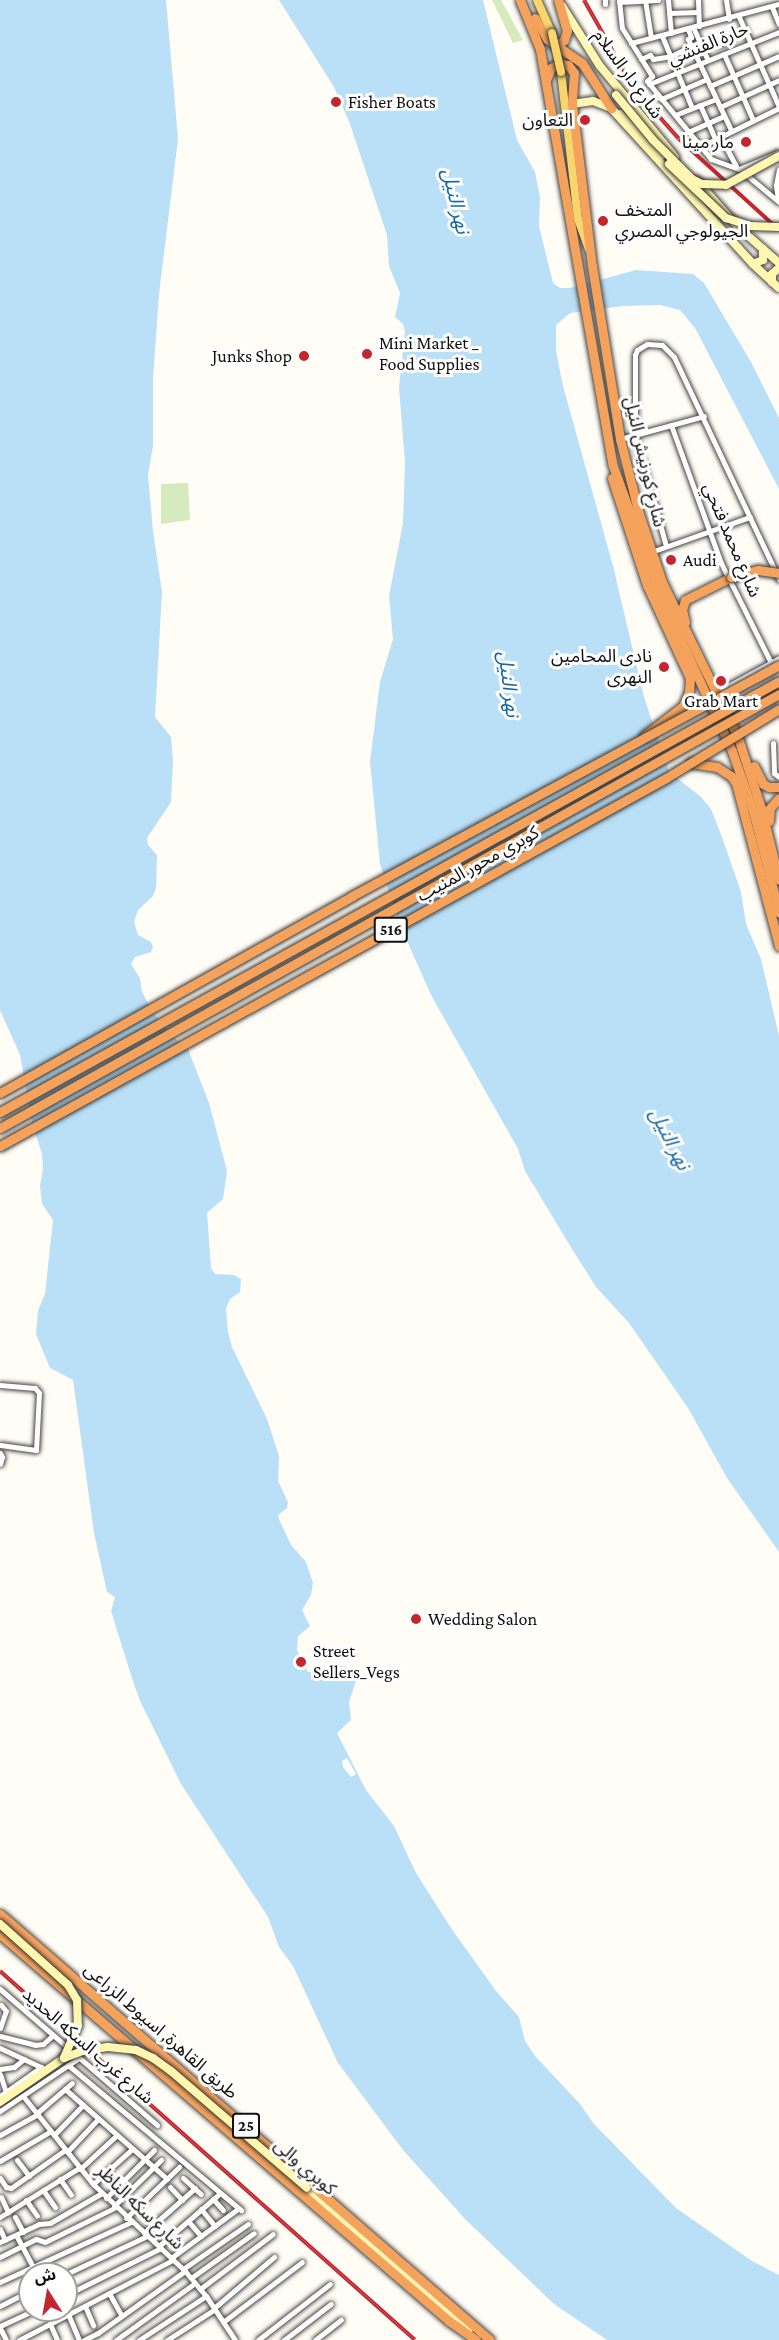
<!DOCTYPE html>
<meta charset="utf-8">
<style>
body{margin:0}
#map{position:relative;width:779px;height:2340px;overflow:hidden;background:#fffdf5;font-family:"Crimson Pro","Noto Sans Arabic",serif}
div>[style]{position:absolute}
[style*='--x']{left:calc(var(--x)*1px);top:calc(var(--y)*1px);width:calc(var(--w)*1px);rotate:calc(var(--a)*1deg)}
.green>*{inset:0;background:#d5ebbd}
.water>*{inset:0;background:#b9e0f7}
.pier>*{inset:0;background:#fffdf5}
.roads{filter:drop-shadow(0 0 2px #444) drop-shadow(0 0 2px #444)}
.street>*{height:5px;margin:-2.5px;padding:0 2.5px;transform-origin:2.5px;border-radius:2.5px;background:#fff}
.secondary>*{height:8px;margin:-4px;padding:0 4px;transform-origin:4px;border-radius:4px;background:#fff6b0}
.primary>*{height:8px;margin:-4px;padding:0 4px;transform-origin:4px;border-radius:4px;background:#f9d66b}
.highway>*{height:9px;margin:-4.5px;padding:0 4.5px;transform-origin:4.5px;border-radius:4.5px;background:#f5a25d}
.rail>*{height:4px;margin-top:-2px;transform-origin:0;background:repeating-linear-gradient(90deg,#fff 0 4.5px,#c4262e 0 9px);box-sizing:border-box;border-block:2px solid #c4262e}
.bridges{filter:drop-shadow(0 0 2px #333) drop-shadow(0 0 2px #333)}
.secondary-bridge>*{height:8px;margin:-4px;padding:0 4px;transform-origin:4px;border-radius:4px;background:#fff6b0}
.primary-bridge>*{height:8px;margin:-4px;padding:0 4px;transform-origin:4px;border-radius:4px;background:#f9d66b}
.highway-bridge>*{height:9px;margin:-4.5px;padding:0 4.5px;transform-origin:4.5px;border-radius:4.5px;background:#f5a25d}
.dots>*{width:16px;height:16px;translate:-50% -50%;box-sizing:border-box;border:3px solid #fff;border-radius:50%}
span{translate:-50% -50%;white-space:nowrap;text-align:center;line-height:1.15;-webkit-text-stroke:6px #fff;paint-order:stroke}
.shield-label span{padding:2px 4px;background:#fff;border:2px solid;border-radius:4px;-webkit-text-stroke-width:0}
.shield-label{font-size:16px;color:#111;font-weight:700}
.street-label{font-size:18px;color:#111}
.poi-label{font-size:18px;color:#111}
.left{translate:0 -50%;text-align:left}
.right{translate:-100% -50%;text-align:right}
.water-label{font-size:20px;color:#1768a6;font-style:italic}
.north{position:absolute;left:18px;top:2262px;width:60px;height:60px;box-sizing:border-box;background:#fff;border:2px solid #a0a0a0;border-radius:50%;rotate:349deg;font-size:16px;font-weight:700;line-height:24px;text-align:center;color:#111}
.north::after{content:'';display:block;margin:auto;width:21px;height:27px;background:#c4262e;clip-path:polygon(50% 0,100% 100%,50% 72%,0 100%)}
</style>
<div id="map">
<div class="green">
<i style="clip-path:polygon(492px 0,501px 0,523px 40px,513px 43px)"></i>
<i style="clip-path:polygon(188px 483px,190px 520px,161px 524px,161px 484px)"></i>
</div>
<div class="water">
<i style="clip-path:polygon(0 0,166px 0,178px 139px,159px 294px,153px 379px,153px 445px,148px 475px,153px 531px,162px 592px,155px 717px,171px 737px,173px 761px,171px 802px,147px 838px,148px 845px,157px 855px,156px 888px,153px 896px,138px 910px,134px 922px,138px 935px,151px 942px,153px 947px,151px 952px,135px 957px,131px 964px,140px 978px,142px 992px,152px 1011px,173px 1037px,188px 1049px,209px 1103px,227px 1171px,223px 1199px,207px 1213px,211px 1268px,215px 1274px,234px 1275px,241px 1279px,240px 1292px,230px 1299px,226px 1308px,228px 1332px,232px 1347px,267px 1419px,279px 1456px,278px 1481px,288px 1502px,287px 1508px,278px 1515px,279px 1519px,291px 1545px,306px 1562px,313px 1583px,311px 1595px,302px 1610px,310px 1626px,298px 1636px,297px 1650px,308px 1672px,319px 1673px,335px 1664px,351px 1669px,354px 1674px,356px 1681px,349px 1702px,351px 1720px,337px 1733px,366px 1790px,394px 1826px,416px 1873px,451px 1928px,496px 1991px,519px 2017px,525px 2041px,535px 2056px,580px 2104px,594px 2124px,676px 2208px,752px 2261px,779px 2275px,779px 2340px,607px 2340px,554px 2304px,466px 2220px,403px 2150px,338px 2063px,293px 1966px,279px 1947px,268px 1917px,181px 1784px,140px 1701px,131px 1675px,111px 1611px,115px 1597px,107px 1592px,94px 1533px,73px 1380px,50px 1368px,36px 1334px,38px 1310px,45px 1294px,53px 1220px,42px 1204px,40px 1186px,43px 1168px,42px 1154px,32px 1123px,20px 1055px,0 1010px)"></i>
<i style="clip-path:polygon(279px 0,483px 0,517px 140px,535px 172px,540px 197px,539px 226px,553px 283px,560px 288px,570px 288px,636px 270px,693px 274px,704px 283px,751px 362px,779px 418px,779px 489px,695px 328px,680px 310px,660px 305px,623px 306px,570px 313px,556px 325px,556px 351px,563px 386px,613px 566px,644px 697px,669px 772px,700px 796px,711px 809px,722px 837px,741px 892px,746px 924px,761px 959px,779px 1036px,779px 1552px,727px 1478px,688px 1408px,629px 1323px,596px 1287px,572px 1249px,525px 1171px,518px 1149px,431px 995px,400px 925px,380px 864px,370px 762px,380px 682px,393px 639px,389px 596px,403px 523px,405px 463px,399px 387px,405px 332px,403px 324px,395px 317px,400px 293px,389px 266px,387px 235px,350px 124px,334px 87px)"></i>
</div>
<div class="pier">
<i style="clip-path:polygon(347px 1758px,356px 1774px,351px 1777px,343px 1767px,342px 1761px)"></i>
</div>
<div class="roads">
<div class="street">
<i style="--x:605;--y:0;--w:4;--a:90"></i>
<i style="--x:619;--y:0;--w:28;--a:84"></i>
<i style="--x:622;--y:28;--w:57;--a:58"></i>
<i style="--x:652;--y:76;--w:7;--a:135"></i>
<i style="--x:647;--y:81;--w:101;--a:50.6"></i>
<i style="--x:711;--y:159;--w:30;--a:20"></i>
<i style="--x:739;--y:169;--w:43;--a:-23"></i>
<i style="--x:645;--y:0;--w:38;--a:81"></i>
<i style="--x:668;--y:0;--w:33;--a:85"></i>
<i style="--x:698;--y:0;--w:26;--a:88"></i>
<i style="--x:726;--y:0;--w:19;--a:81"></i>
<i style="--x:619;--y:2;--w:39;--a:-3"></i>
<i style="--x:772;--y:7;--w:18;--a:68"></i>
<i style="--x:669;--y:13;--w:29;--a:-2"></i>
<i style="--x:739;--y:17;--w:98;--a:66"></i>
<i style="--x:693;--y:27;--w:36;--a:66"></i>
<i style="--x:688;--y:29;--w:9;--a:69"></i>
<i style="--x:691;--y:37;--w:4;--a:146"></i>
<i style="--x:688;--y:39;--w:101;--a:64.7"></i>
<i style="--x:662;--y:36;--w:78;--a:67.4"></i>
<i style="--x:631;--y:43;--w:153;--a:-14.8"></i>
<i style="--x:702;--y:47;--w:24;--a:-12"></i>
<i style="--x:725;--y:42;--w:4;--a:-63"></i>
<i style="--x:727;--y:38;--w:20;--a:-20"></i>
<i style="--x:724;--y:54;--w:72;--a:66.3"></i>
<i style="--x:641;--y:59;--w:10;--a:-24"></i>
<i style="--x:650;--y:55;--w:5;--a:53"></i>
<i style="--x:653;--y:59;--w:18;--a:-9"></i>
<i style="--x:671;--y:56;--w:32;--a:-26"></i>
<i style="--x:649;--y:84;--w:140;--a:-21.8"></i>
<i style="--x:710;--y:86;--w:75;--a:-23.5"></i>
<i style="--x:661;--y:99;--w:50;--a:-23.5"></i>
<i style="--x:700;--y:105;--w:37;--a:66"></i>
<i style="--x:720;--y:107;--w:65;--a:-24.6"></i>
<i style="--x:675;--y:115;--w:44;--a:-21.3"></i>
<i style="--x:688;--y:132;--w:39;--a:-24"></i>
<i style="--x:720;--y:136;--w:34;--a:62"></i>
<i style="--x:700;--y:147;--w:88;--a:-26.3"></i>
<i style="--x:743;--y:172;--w:47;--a:39.8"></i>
<i style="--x:778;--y:200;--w:15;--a:-98"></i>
<i style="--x:776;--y:185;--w:16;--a:-79"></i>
<i style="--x:671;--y:425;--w:147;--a:70.1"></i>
<i style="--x:721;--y:563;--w:112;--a:63.4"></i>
<i style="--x:620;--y:439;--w:87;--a:-15.3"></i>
<i style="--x:666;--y:546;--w:115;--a:-105.6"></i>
<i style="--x:635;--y:435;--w:80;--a:-90"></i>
<i style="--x:635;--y:355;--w:5;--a:-68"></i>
<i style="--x:637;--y:350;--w:12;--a:-31"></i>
<i style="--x:647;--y:344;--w:15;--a:4"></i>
<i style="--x:662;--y:345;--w:17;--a:45"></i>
<i style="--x:674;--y:357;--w:246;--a:64.7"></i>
<i style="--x:651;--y:552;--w:105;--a:-19.5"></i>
<i style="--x:717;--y:692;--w:71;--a:-28.7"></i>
<i style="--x:773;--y:743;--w:30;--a:88"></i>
<i style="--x:774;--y:773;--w:6;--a:39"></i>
<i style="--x:0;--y:1385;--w:35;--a:5"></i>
<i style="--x:35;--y:1388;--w:6;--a:51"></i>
<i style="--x:39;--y:1393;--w:57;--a:93"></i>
<i style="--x:36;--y:1450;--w:36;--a:-172"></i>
<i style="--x:0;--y:1453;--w:4;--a:63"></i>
<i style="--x:2;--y:1457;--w:7;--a:106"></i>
<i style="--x:0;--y:1989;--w:208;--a:40.9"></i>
<i style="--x:0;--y:2028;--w:18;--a:-71"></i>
<i style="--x:6;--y:2011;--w:8;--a:-130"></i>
<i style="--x:0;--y:2036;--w:36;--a:14"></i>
<i style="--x:35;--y:2045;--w:8;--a:-7"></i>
<i style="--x:43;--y:2044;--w:13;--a:-42"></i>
<i style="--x:0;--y:2048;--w:45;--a:24.9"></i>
<i style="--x:41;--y:2067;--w:50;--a:144.7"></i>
<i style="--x:68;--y:2065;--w:226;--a:40"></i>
<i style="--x:0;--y:2069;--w:14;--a:-8"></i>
<i style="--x:14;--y:2067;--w:13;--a:-39"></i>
<i style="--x:0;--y:2074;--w:19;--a:72"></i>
<i style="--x:65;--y:2089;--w:136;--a:41.4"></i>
<i style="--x:23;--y:2096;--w:112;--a:51.5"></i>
<i style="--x:93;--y:2184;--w:127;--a:43.4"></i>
<i style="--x:185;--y:2271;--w:33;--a:50"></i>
<i style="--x:206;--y:2296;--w:53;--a:56.6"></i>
<i style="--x:0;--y:2111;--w:95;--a:-33.9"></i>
<i style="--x:37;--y:2113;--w:46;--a:-40.6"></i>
<i style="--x:0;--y:2135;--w:43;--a:-28.9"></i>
<i style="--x:54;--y:2135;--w:42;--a:-46"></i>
<i style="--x:67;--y:2152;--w:45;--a:-46.8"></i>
<i style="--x:17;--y:2160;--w:20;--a:53"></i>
<i style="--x:0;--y:2161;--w:59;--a:-30.5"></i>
<i style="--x:80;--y:2169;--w:50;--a:-42.6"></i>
<i style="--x:0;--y:2178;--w:11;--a:56"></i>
<i style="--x:6;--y:2187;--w:5;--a:11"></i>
<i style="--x:11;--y:2188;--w:66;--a:-35.1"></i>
<i style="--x:183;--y:2178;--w:24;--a:42"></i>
<i style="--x:60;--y:2179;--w:19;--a:55"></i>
<i style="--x:93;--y:2184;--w:52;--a:-41.9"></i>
<i style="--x:170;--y:2187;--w:18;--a:47"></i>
<i style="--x:43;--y:2190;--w:21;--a:55"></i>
<i style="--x:1;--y:2197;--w:17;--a:65"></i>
<i style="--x:106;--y:2198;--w:68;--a:-45"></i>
<i style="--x:213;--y:2199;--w:15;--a:48"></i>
<i style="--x:26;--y:2200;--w:19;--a:55"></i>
<i style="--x:114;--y:2206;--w:66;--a:-44.4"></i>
<i style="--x:201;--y:2209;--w:22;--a:51"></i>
<i style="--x:0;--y:2217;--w:93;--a:-31.8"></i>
<i style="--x:15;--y:2217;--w:17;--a:62"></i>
<i style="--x:126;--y:2218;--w:74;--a:-43.9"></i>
<i style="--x:188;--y:2221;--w:20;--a:49"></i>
<i style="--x:0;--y:2229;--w:12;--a:66"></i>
<i style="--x:144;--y:2233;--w:68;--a:-41.4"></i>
<i style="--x:16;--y:2235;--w:36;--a:62"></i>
<i style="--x:0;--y:2242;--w:43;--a:-24.8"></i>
<i style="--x:39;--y:2224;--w:11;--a:-5"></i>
<i style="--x:50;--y:2223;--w:60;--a:-30"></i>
<i style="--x:159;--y:2246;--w:79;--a:-40.9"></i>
<i style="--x:0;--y:2257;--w:40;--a:-26.6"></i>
<i style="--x:36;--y:2239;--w:9;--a:18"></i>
<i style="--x:45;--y:2242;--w:79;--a:-26.2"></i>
<i style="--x:171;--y:2258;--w:84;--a:-36.3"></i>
<i style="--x:183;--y:2269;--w:79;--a:-34.7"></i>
<i style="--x:66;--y:2274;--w:89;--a:-25.1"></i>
<i style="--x:191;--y:2278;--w:77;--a:-35.5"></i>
<i style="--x:0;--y:2282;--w:144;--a:-24.6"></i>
<i style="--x:200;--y:2289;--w:91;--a:-37"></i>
<i style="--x:109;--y:2293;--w:26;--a:61"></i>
<i style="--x:66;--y:2295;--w:106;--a:-26.3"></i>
<i style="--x:0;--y:2306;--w:34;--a:-27"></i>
<i style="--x:85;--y:2306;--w:21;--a:67"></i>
<i style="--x:214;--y:2308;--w:79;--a:-40.4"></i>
<i style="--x:68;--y:2314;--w:28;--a:67"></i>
<i style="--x:223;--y:2322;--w:99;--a:-37.2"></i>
<i style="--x:50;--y:2324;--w:17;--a:66"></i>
<i style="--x:0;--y:2326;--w:38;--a:-25"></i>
<i style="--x:0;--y:2328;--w:13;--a:63"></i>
<i style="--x:19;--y:2340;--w:174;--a:-27.5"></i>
<i style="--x:84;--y:2340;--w:16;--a:-27"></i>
<i style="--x:98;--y:2333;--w:107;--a:-35.5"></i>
<i style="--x:116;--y:2340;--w:97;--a:-35.8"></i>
<i style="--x:139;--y:2340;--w:80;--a:-33.3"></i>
<i style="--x:167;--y:2340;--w:57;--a:-32.9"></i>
<i style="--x:258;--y:2340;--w:91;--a:-37.9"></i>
<i style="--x:284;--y:2340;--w:59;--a:-37.5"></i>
<i style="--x:315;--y:2340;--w:33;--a:-38"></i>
</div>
<div class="secondary">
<i style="--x:562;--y:6;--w:71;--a:57.7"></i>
<i style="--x:600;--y:66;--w:118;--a:50.5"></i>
<i style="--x:572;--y:104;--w:21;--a:-8"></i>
<i style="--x:593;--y:101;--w:19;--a:21"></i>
<i style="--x:611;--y:108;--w:211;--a:47.7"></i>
<i style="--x:753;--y:264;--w:35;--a:43"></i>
<i style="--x:620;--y:114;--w:59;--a:45"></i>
<i style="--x:697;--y:181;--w:62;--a:48.3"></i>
<i style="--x:738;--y:227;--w:55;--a:41.3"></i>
<i style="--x:753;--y:264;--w:11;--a:-22"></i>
<i style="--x:763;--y:260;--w:11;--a:-90"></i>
<i style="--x:772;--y:282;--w:8;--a:-90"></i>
<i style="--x:772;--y:274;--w:9;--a:-41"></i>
<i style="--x:0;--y:2102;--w:78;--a:-34.5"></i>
<i style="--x:307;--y:2188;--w:183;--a:41"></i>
<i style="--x:445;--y:2308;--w:33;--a:45"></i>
</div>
<div class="primary">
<i style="--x:537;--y:0;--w:36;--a:66"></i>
<i style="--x:561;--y:72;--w:148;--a:83.4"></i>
<i style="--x:578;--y:219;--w:33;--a:70"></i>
</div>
<div class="highway">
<i style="--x:520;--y:0;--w:53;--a:67.8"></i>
<i style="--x:540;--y:49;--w:423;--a:80.1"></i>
<i style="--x:613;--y:466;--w:137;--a:70"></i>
<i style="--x:660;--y:595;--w:172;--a:65.2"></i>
<i style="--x:732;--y:751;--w:64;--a:70.7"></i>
<i style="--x:753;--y:811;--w:105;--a:75.7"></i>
<i style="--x:535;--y:18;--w:24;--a:60"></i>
<i style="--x:547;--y:39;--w:42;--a:34.4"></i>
<i style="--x:582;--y:63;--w:54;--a:57.2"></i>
<i style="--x:556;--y:46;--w:10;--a:-37"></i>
<i style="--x:564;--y:40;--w:9;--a:-72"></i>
<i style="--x:567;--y:31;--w:32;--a:-106"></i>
<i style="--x:546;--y:80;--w:13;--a:-67"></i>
<i style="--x:551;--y:68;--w:8;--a:-30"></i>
<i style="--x:558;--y:64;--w:10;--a:6"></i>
<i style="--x:568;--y:65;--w:10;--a:53"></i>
<i style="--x:574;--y:73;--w:31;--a:94"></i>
<i style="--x:572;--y:104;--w:163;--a:83"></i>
<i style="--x:592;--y:266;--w:175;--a:80.8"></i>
<i style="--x:620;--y:439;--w:77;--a:75.8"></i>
<i style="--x:639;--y:514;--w:72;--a:71.3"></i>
<i style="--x:662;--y:582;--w:170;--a:63.9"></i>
<i style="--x:737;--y:735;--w:77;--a:71.8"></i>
<i style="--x:761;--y:808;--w:74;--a:76"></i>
<i style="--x:612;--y:478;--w:113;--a:71.9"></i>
<i style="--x:647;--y:585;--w:102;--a:65.2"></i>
<i style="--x:690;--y:678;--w:14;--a:94"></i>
<i style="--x:689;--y:692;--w:15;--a:113"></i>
<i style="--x:683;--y:706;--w:49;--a:142.4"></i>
<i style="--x:685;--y:622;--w:12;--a:-104"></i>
<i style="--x:682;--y:610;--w:10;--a:-73"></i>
<i style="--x:685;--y:600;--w:51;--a:-26.6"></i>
<i style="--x:691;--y:763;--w:26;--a:9"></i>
<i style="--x:717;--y:767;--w:17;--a:33"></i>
<i style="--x:731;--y:776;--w:9;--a:54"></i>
<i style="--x:736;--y:783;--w:169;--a:75.2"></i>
<i style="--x:754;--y:766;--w:20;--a:63"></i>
<i style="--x:763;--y:784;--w:7;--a:27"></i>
<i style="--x:769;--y:787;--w:10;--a:0"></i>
<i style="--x:769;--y:821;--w:13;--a:-86"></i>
<i style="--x:770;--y:808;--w:13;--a:-48"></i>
<i style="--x:0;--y:1914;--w:649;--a:41"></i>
<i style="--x:0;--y:1934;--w:593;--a:40.76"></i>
<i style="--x:449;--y:2321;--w:33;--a:35"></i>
</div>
</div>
<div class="rail">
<i style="--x:584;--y:0;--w:100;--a:60.6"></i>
<i style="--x:633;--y:87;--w:69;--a:48.5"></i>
<i style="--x:679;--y:139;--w:135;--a:42.3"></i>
<i style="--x:0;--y:1971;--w:555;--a:41.64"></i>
</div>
<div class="bridges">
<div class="secondary-bridge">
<i style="--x:616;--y:95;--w:58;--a:50.6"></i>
<i style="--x:653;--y:140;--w:55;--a:45"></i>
<i style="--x:692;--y:179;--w:11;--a:27"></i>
<i style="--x:702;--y:184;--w:24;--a:2"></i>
<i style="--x:726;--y:185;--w:60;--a:-28.7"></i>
<i style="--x:669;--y:164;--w:79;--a:43.5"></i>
<i style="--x:726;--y:218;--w:25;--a:18"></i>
<i style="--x:750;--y:226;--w:29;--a:2"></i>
<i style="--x:0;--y:1924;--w:91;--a:41.9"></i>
<i style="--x:68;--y:1985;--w:17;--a:59"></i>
<i style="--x:77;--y:2000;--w:25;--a:88"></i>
<i style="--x:78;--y:2025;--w:36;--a:113"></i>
<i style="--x:64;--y:2058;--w:19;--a:-21"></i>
<i style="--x:82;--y:2051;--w:26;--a:-9"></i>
<i style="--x:108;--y:2047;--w:28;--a:6"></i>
<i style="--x:136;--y:2050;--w:19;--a:25"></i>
<i style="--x:153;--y:2058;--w:22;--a:36"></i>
<i style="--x:171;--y:2071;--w:179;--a:40.7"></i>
</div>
<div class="primary-bridge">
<i style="--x:552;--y:33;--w:40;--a:77"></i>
</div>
<div class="highway-bridge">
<i style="--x:731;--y:577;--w:28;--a:-15"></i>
<i style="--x:758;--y:570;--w:21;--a:8"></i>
<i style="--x:0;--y:1093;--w:403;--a:-29.2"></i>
<i style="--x:352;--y:896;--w:485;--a:-28.4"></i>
<i style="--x:0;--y:1112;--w:890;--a:-28.95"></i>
<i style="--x:0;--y:1128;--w:892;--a:-29.12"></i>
<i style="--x:0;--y:1146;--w:761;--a:-28.92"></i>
<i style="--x:666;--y:778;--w:132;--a:-31.4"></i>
</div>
</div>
<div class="dots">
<i style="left:336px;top:102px;background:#c4262e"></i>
<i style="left:585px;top:120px;background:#c4262e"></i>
<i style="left:746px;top:142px;background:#c4262e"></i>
<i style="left:603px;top:221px;background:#c4262e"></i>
<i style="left:367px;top:354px;background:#c4262e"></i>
<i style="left:304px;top:356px;background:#c4262e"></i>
<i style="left:671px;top:560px;background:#c4262e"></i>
<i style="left:664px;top:667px;background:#c4262e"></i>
<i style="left:721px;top:681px;background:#c4262e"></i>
<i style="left:416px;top:1619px;background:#c4262e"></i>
<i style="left:301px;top:1662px;background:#c4262e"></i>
</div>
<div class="shield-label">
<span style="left:391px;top:930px">516</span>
<span style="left:246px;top:2126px">25</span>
</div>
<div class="street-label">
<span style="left:708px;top:44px;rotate:-22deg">حارة الفنشي</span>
<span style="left:628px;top:74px;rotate:54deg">شارع دار السلام</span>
<span style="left:645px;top:462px;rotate:77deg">شارع كورنيش النيل</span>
<span style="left:732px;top:540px;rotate:67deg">شارع محمد فتحي</span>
<span style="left:478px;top:864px;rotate:-29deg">كوبري محور المنيب</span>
<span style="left:161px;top:2031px;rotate:41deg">طريق القاهرة, اسيوط الزراعى</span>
<span style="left:88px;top:2046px;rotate:41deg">شارع غرب السكه الحديد</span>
<span style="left:305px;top:2167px;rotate:41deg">كوبري والى</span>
<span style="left:140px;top:2207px;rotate:44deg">شارع سكه الناظر</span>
</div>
<div class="poi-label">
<span class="left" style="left:348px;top:102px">Fisher Boats</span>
<span class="right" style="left:573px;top:120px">التعاون</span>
<span class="right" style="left:734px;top:142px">مار مينا</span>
<span class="left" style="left:615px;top:221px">المتخف<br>الجيولوجي المصري</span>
<span class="left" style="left:379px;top:354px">Mini Market _<br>Food Supplies</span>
<span class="right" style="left:292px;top:356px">Junks Shop</span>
<span class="left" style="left:683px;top:560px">Audi</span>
<span class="right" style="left:652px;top:667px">نادى المحامين<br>النهرى</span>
<span style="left:721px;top:701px">Grab Mart</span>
<span class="left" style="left:428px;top:1619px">Wedding Salon</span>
<span class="left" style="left:313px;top:1662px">Street<br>Sellers_Vegs</span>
</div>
<div class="water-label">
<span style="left:456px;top:201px;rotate:77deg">نهر النيل</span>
<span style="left:509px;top:684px;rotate:83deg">نهر النيل</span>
<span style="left:670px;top:1139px;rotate:63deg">نهر النيل</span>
</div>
<div class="north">ش</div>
</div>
